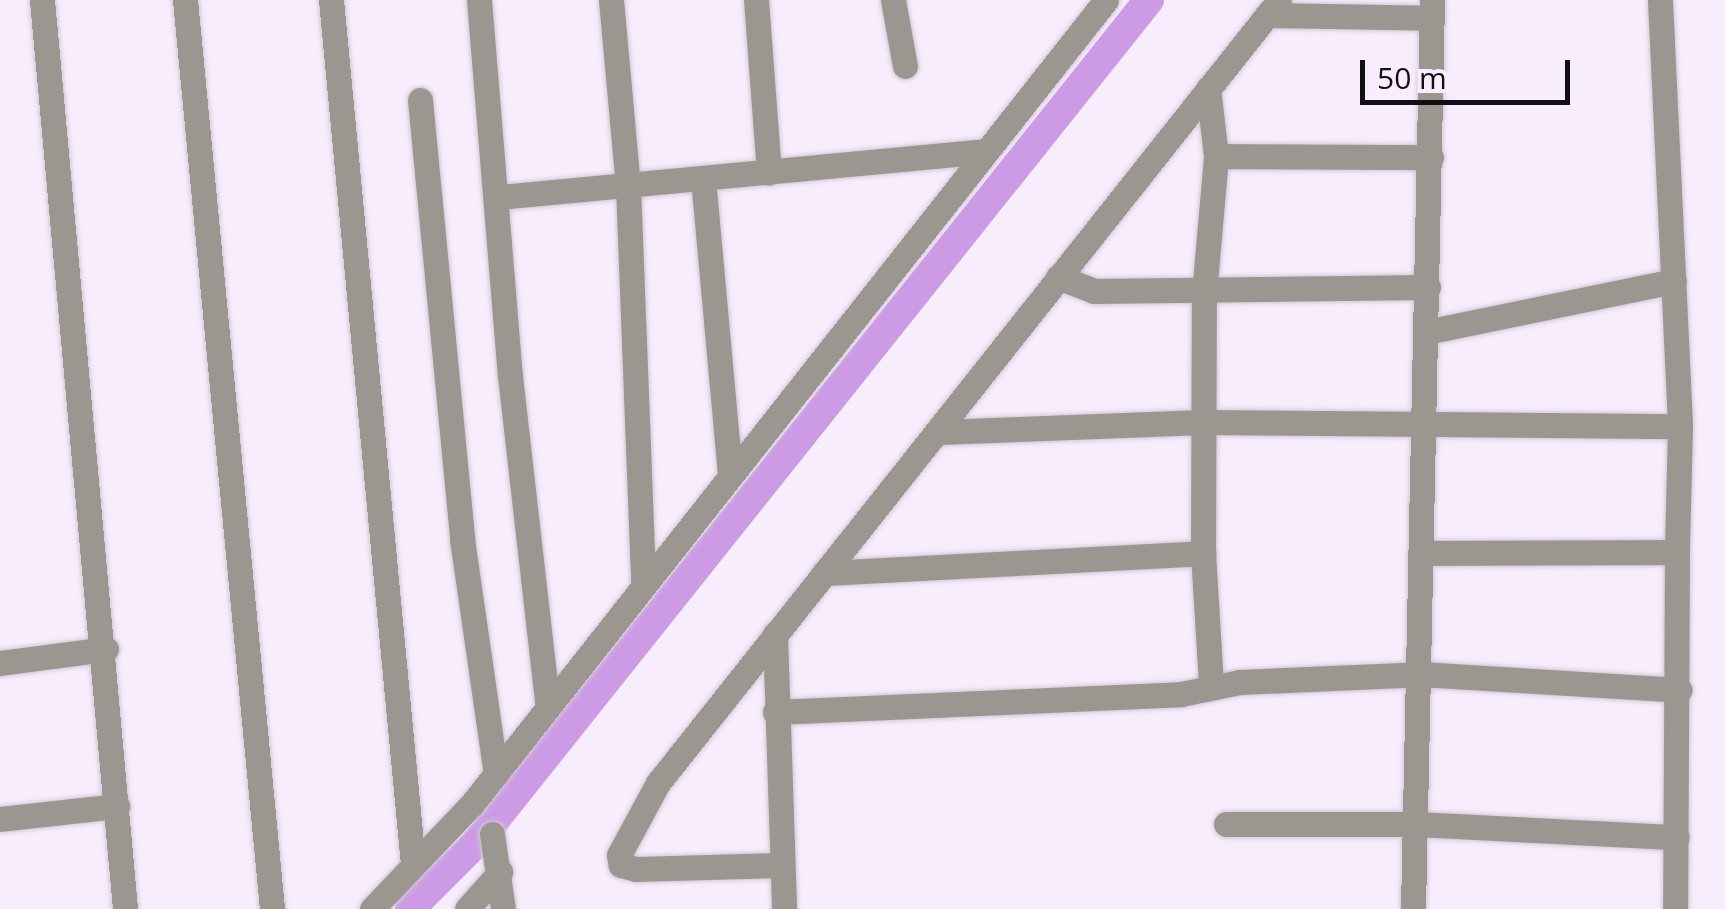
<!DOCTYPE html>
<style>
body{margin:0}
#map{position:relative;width:1725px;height:909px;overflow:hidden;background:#f7edfd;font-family:"Open Sans",sans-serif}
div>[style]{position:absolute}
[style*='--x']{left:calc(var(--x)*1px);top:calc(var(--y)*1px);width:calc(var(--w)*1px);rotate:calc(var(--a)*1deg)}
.canal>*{height:30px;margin:-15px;padding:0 15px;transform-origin:15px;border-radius:15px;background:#cd9be6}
.roads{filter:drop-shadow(0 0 2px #d2c9d8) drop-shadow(0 0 2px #d2c9d8)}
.street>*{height:25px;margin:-12.5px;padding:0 12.5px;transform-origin:12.5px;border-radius:12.5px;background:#9b9790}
span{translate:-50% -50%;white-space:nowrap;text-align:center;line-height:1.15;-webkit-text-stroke:9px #f7edfd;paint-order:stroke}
.scale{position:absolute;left:1360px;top:60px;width:210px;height:45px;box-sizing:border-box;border:5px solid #120f14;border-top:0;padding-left:12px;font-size:30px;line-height:35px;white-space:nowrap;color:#120f14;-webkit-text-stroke:8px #f7edfd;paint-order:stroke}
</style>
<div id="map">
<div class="canal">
<i style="--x:410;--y:909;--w:96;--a:-45"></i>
<i style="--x:478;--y:841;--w:1076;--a:-51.42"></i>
</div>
<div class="roads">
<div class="street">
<i style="--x:42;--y:0;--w:913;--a:84.78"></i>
<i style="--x:185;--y:0;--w:913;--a:84.53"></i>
<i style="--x:331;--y:0;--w:869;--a:84.58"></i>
<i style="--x:479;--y:0;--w:377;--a:85.3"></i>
<i style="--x:510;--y:376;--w:328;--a:83.5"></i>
<i style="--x:611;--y:0;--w:187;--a:84.8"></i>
<i style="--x:628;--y:186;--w:396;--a:87.8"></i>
<i style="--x:756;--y:0;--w:173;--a:85.7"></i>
<i style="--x:893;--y:0;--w:67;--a:79.7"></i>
<i style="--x:1660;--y:0;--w:426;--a:87.3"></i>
<i style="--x:1680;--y:426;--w:126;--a:91.4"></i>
<i style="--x:1267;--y:15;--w:164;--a:1"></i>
<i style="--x:420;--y:100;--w:441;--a:84.5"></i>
<i style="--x:462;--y:539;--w:238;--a:81.8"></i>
<i style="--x:1216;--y:156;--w:215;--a:0.3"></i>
<i style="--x:703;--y:178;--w:295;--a:84.8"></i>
<i style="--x:500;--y:197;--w:487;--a:-5.4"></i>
<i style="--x:1058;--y:277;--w:39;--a:21"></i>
<i style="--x:1094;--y:291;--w:334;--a:-0.7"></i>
<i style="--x:1426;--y:332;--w:253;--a:-11.6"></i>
<i style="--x:940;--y:432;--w:263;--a:-2.2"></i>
<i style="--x:1203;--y:422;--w:477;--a:0.5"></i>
<i style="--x:1203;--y:553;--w:259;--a:-89.8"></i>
<i style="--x:1204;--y:294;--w:139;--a:-85"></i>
<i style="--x:1216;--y:156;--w:68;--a:-96.7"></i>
<i style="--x:1420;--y:553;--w:257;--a:-0.2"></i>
<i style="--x:1677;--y:552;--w:357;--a:90.3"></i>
<i style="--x:824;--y:573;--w:380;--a:-3"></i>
<i style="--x:1203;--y:553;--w:132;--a:86.5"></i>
<i style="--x:775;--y:634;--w:275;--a:88.1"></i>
<i style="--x:0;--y:663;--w:107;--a:-7.5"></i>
<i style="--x:775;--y:712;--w:406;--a:-2.5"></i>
<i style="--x:1181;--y:694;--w:60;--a:-11.5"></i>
<i style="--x:1240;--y:682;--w:180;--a:-2.5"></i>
<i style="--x:1420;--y:674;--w:260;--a:3.5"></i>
<i style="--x:0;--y:819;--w:118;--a:-6.3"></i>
<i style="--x:1226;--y:824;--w:190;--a:0"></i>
<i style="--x:1416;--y:824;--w:261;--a:2.9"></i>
<i style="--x:492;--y:834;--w:76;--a:81.7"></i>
<i style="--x:781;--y:865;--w:145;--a:178.4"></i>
<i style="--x:636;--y:869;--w:16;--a:-165"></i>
<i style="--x:621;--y:865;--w:10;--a:-101"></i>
<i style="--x:619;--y:855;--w:82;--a:-61.6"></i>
<i style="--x:658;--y:783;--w:999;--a:-51.58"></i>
<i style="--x:372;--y:909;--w:145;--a:-46.4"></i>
<i style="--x:472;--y:804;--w:1024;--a:-51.74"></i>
<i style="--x:467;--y:909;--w:50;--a:-48.3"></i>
<i style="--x:1413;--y:909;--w:909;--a:-88.8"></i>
</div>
</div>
<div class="scale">50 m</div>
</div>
